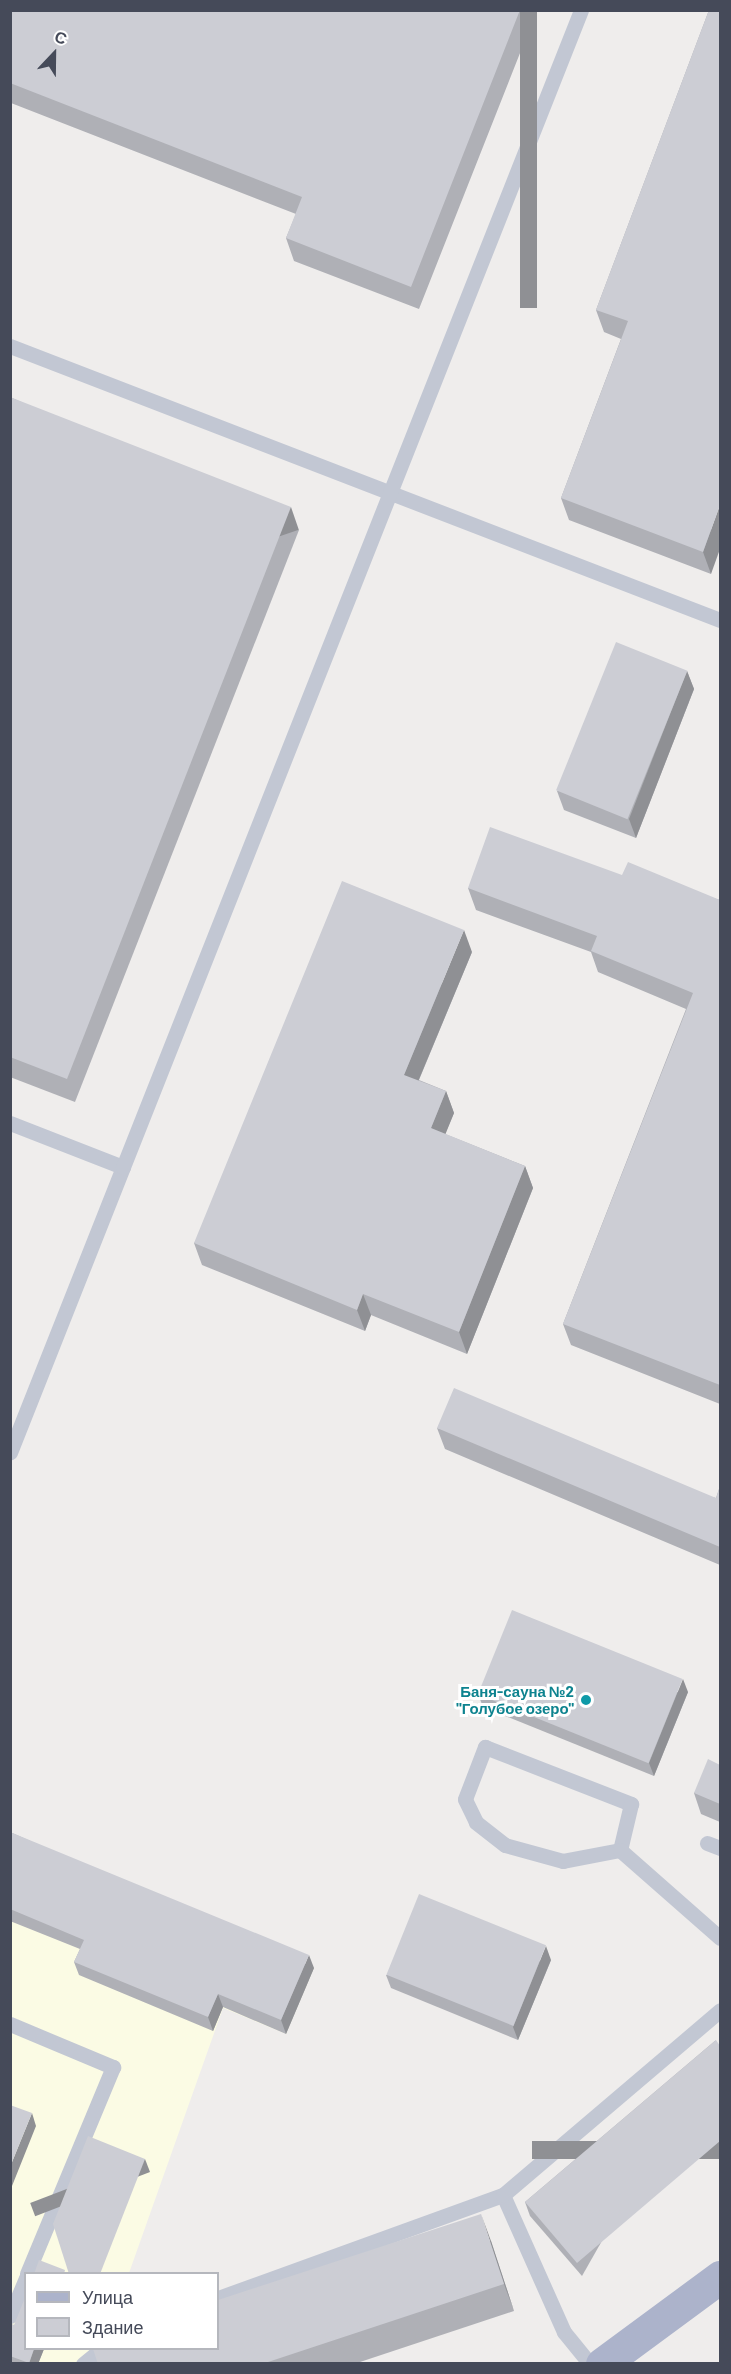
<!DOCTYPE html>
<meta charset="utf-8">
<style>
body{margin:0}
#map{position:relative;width:731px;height:2374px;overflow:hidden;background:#efedec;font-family:Barlow,sans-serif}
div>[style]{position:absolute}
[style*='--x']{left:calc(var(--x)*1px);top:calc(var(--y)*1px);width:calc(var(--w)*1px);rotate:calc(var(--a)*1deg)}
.commercial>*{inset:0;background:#fbfbe4}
.lane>*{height:15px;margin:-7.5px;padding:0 7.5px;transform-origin:7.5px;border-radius:7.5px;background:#c2c7d3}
.primary>*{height:33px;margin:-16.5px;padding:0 16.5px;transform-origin:16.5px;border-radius:16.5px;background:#acb3cb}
.wall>*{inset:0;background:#afb0b6}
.shaded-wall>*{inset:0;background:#8f9094;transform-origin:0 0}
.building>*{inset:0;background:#cccdd4;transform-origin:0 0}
.dots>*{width:16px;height:16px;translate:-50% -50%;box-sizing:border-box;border:3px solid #fff;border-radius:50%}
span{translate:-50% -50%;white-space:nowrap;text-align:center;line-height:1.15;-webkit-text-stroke:6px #fff;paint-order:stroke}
.culture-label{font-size:15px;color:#0d838f;font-weight:700}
.right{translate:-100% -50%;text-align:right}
.frame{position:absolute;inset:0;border:12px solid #454a59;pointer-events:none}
.legend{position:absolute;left:24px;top:2272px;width:195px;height:78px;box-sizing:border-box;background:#fff;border:2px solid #b5b7bd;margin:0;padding:8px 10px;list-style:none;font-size:18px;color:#454a59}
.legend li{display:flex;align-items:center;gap:12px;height:30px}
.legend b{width:30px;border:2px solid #b5b7bd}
.north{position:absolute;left:24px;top:24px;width:60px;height:60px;-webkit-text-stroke:4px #fff;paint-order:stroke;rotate:22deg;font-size:16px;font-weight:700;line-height:24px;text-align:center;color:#454a59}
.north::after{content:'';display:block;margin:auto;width:21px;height:27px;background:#454a59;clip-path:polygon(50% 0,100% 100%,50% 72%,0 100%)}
</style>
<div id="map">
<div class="commercial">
<i style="clip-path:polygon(10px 1843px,314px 1968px,286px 2034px,223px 2008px,129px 2273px,26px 2274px,26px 2348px,103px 2349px,98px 2363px,11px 2363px)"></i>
</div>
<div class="lane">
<i style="--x:10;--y:346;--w:761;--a:21.1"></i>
<i style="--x:10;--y:1123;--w:121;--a:21.3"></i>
<i style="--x:123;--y:1167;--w:307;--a:111.6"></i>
<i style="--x:123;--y:1167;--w:1244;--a:-68.4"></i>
<i style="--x:485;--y:1747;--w:157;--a:21.3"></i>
<i style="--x:631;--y:1804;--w:47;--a:103.4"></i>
<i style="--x:620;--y:1850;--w:58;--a:169.1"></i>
<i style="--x:563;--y:1861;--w:60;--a:-164.6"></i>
<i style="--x:505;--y:1845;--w:37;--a:-142"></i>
<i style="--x:476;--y:1822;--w:25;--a:-116"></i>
<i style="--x:465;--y:1799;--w:56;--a:-69"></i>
<i style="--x:707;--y:1843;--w:14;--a:21"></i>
<i style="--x:620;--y:1850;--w:133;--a:41.3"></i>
<i style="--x:10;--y:2024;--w:112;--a:22.7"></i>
<i style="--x:113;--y:2067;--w:224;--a:112.6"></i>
<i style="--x:503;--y:2195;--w:150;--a:66"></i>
<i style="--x:564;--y:2332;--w:41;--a:50.9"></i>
<i style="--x:218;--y:2298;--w:303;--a:-19.9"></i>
<i style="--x:503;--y:2195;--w:285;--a:-40.4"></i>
<i style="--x:10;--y:2316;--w:41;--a:-67.2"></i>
<i style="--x:83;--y:2364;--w:26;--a:-39"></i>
</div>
<div class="primary">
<i style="--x:602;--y:2364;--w:147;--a:-36.4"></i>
</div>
<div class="wall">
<i style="clip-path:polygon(10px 10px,537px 10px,419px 309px,294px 261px,286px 238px,296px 214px,11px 103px)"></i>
<i style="clip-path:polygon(709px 10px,711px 574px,569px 520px,561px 498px,621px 339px,604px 332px,596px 310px)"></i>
<i style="clip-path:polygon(10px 397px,299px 530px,75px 1102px,10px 1077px)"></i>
<i style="clip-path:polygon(687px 671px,694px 689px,636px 838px,564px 810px,557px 791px)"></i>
<i style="clip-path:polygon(622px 875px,720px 900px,720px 1404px,571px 1345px,563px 1324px,686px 1009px,598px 972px,591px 952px,476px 910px,468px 888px)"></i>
<i style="clip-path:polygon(472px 952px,419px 1080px,446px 1091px,454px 1113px,445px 1134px,525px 1166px,533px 1188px,467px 1354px,371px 1315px,365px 1331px,202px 1265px,194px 1243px)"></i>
<i style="clip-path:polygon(437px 1428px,716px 1498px,720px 1486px,720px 1565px,445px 1449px)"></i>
<i style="clip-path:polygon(688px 1692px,654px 1776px,483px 1707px,478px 1694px)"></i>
<i style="clip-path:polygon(720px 1765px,720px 1822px,701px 1814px,694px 1793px)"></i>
<i style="clip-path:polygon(10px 1832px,314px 1968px,286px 2034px,223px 2007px,213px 2031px,79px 1975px,74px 1962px,80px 1949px,10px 1921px)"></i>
<i style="clip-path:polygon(551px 1960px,518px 2040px,391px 1988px,386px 1975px)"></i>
<i style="clip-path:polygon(716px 2040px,582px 2276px,530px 2216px,525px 2202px)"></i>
<i style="clip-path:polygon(491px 2241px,514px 2311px,354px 2364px,98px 2364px)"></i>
<i style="clip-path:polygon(10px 2324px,14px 2325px,44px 2349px,38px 2364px,10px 2364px)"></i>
</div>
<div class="shaded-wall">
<i style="left:520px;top:10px;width:17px;height:298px"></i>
<i style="clip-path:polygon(720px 505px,720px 549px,711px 574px,703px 552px)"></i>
<i style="left:291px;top:507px;width:24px;height:614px;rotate:71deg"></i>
<i style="clip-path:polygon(687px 671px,694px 689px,636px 838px,629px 819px)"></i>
<i style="clip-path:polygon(464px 930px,472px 952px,412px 1096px,404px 1075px)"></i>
<i style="clip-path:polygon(446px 1091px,454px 1113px,439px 1150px,431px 1128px)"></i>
<i style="clip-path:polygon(525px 1166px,533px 1188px,467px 1354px,459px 1332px)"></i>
<i style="clip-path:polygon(363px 1294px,371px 1315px,365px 1331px,357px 1310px)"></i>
<i style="clip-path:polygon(683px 1679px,688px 1692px,654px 1776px,649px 1763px)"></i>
<i style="clip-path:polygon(546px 1946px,551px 1960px,518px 2040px,513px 2027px)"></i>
<i style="clip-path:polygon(309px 1955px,314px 1968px,286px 2034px,281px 2020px)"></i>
<i style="clip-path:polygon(218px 1994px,223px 2007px,213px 2031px,208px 2017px)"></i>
<i style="clip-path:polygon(32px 2113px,36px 2126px,10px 2191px,10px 2167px)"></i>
<i style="left:720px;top:2141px;width:18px;height:188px;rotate:90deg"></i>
<i style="left:145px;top:2159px;width:14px;height:123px;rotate:69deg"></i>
<i style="clip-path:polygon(481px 2214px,491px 2241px,514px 2311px,504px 2284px)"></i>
<i style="clip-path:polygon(34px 2349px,44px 2349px,38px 2364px,29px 2364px)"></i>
</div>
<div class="building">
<i style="clip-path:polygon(10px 10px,520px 10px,411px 287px,286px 238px,302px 197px,10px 83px)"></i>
<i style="clip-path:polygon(709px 10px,720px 10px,720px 505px,703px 552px,561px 498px,628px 321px,596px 310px)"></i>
<i style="clip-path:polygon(10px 397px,291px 507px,67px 1079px,10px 1057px)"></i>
<i style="left:616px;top:642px;width:77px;height:160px;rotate:22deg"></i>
<i style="clip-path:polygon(490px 827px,622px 875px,628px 862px,720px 900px,720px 1385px,563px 1324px,693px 993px,591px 951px,597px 936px,468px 888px)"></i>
<i style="clip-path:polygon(342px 881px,464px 930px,404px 1075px,446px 1091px,431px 1128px,525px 1166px,459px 1332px,363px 1294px,357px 1310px,194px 1243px)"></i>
<i style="clip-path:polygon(454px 1388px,716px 1498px,720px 1486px,720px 1547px,437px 1428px)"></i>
<i style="left:512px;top:1610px;width:184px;height:91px;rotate:22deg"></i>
<i style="clip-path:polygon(708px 1759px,720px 1765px,720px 1804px,694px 1793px)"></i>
<i style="clip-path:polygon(10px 1832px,309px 1955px,281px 2020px,218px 1994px,208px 2017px,74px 1962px,84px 1940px,10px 1909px)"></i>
<i style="left:419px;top:1894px;width:137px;height:87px;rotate:22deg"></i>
<i style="clip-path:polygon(716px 2040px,720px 2046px,720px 2141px,577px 2263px,525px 2202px)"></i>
<i style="clip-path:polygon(10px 2105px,32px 2113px,10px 2167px)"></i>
<i style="clip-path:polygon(88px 2136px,145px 2159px,100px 2274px,69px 2274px,53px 2224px)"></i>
<i style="clip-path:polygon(481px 2214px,504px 2284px,262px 2364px,98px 2364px,93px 2349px,218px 2349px,218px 2300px)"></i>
<i style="clip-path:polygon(39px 2260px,65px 2270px,64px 2274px,34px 2274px)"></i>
<i style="clip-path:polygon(26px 2295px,26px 2349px,34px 2349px,29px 2363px,10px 2356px,10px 2324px,14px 2325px)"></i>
</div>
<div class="dots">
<i style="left:586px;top:1700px;background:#0f9aa8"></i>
</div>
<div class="culture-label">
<span class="right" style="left:574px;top:1700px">Баня-сауна №2<br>"Голубое озеро"</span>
</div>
<div class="frame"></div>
<ul class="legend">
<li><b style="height:8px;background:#acb3cb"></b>Улица</li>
<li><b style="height:16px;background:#cccdd4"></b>Здание</li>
</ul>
<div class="north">С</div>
</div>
